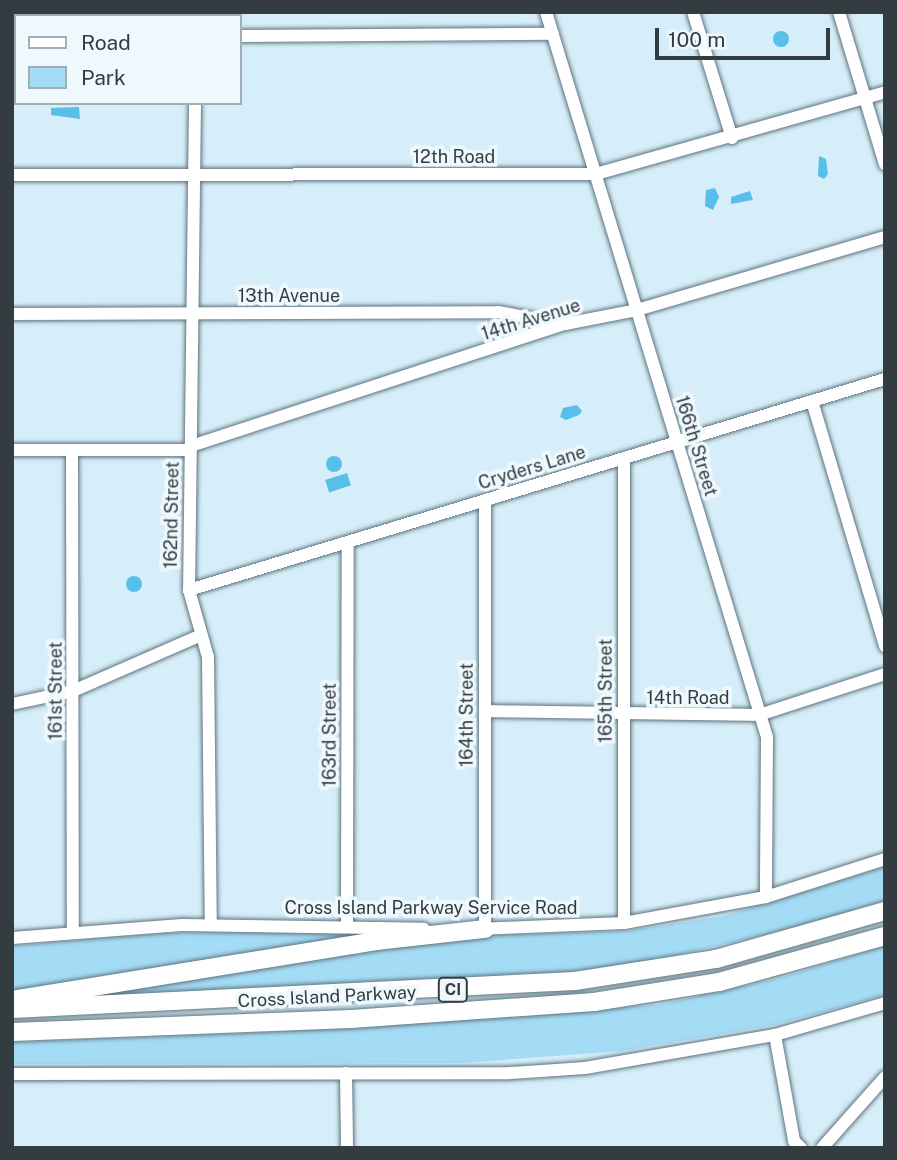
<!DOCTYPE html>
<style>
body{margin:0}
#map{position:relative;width:897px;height:1160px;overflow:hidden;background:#d6eef9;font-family:"Public Sans",sans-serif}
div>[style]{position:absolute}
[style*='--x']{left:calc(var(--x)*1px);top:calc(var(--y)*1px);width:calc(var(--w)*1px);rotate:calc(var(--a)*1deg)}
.green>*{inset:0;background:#a4dcf6}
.water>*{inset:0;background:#58bfea;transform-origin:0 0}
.round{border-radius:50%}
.roads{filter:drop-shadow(0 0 2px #5e737d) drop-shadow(0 0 2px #5e737d)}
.minor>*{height:12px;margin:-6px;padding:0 6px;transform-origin:6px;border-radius:6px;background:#fff}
.highway>*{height:18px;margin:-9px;padding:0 9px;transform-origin:9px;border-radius:9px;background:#fff}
span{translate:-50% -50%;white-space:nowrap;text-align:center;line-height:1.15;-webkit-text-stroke:7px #eff8fd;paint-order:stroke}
.shield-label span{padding:2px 5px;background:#eff8fd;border:2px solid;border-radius:5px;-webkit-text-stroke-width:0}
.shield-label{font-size:16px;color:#333d41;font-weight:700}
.street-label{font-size:18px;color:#333d41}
.frame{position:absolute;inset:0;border:14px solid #333d41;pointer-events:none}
.legend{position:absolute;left:14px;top:14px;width:228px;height:91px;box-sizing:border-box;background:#eff8fd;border:2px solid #a4adb2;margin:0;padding:9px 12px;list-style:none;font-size:21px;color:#333d41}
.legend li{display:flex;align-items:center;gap:14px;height:35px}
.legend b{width:35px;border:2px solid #a4adb2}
.scale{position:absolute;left:655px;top:28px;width:175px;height:32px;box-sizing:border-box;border:4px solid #333d41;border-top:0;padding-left:9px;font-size:21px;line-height:24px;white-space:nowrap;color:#333d41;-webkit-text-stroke:5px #eff8fd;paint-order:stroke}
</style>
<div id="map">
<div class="green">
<i style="clip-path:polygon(885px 867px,885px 900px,815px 923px,634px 965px,527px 976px,94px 996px,452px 936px,626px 931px,723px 916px)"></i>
<i style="clip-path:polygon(163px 933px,245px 932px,367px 935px,12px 993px,12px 946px)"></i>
<i style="clip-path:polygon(885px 946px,885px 995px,774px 1025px,622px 1051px,463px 1063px,12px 1064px,12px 1042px,270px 1032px,658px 1005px,776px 979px)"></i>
</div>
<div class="water">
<i class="round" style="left:773px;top:31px;width:16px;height:16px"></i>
<i style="clip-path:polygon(79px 107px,80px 119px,51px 115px,51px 108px)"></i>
<i style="clip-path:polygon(819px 156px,826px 159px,828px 174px,824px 179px,818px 176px)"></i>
<i style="clip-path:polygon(715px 188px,719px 197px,713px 210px,705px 206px,706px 190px)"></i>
<i style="clip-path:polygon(750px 191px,753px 200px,731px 204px,731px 197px)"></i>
<i style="clip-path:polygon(577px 405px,582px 411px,579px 415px,566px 420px,560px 417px,563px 408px)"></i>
<i class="round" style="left:326px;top:456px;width:16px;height:16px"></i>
<i style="left:347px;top:473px;width:13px;height:23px;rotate:72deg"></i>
<i class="round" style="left:126px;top:576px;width:16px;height:16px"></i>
</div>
<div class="roads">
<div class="minor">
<i style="--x:546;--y:12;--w:758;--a:73.05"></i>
<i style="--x:767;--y:737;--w:160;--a:90.4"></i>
<i style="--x:693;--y:12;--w:132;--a:72.8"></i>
<i style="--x:839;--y:12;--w:159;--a:73.2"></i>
<i style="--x:197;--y:16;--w:4;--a:-90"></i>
<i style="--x:240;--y:36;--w:313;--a:-0.4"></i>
<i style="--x:12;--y:37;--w:4;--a:0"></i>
<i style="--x:195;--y:103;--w:487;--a:90.7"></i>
<i style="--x:189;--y:590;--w:70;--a:74.2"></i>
<i style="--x:208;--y:657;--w:267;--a:89.4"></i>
<i style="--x:12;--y:175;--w:584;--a:-0.1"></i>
<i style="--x:596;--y:174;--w:300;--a:-15.8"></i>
<i style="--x:12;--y:314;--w:486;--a:-0.2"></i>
<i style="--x:498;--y:312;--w:67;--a:10.3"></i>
<i style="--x:812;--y:401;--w:256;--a:73.4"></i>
<i style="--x:191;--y:446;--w:393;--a:-18.1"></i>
<i style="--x:565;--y:324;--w:73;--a:-11"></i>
<i style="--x:637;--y:310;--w:259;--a:-16.4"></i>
<i style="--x:12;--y:450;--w:179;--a:0"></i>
<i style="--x:72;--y:450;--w:483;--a:89.9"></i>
<i style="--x:624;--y:458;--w:465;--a:90"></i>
<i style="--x:485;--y:501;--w:428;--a:90"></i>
<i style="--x:189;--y:590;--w:727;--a:-16.87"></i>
<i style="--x:12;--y:704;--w:62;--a:-12"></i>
<i style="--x:73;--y:691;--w:140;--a:-23.6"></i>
<i style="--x:485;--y:711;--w:274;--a:0.8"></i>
<i style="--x:759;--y:715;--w:133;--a:-18"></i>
<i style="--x:347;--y:927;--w:385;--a:-89.9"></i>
<i style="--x:477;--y:929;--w:147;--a:-2.3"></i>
<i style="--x:624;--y:923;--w:144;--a:-10.4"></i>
<i style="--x:766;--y:897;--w:125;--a:-17.7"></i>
<i style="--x:12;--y:938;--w:170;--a:-4.4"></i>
<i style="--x:182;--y:925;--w:242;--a:0.9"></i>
<i style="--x:775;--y:1035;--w:108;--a:79.8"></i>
<i style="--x:794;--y:1141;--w:10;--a:45"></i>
<i style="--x:346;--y:1073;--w:75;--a:89.2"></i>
<i style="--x:12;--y:1074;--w:498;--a:-0.1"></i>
<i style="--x:510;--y:1073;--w:75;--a:-3.8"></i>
<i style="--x:585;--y:1068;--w:193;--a:-9.9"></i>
<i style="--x:775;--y:1035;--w:115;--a:-16.2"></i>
<i style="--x:822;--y:1148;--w:95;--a:-48.4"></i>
</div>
<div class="highway">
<i style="--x:12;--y:1000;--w:369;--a:-9.2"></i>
<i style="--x:376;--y:941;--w:110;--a:-6.3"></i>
<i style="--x:12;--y:1009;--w:564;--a:-2.85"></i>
<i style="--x:575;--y:981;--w:143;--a:-8.9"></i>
<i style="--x:716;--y:959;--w:176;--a:-15.9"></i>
<i style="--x:12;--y:1032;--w:339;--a:-2.2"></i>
<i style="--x:351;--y:1019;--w:244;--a:-4"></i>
<i style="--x:594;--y:1002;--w:127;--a:-9.1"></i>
<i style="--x:719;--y:982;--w:172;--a:-15.5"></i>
</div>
</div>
<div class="shield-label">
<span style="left:453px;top:990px">CI</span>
</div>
<div class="street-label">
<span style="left:454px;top:157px">12th Road</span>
<span style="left:289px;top:296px">13th Avenue</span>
<span style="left:531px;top:320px;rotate:-17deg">14th Avenue</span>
<span style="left:696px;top:446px;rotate:73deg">166th Street</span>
<span style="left:532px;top:468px;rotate:-17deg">Cryders Lane</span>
<span style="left:172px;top:515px;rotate:-89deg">162nd Street</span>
<span style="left:56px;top:691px;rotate:-90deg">161st Street</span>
<span style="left:606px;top:691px;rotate:-90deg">165th Street</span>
<span style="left:688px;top:698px">14th Road</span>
<span style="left:467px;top:715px;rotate:-90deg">164th Street</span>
<span style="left:330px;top:735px;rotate:-90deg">163rd Street</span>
<span style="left:431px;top:908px">Cross Island Parkway Service Road</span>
<span style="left:327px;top:997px;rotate:-3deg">Cross Island Parkway</span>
</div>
<div class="frame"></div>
<ul class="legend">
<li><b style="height:9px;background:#fff"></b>Road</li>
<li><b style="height:19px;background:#a4dcf6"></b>Park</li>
</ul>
<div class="scale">100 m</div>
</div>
